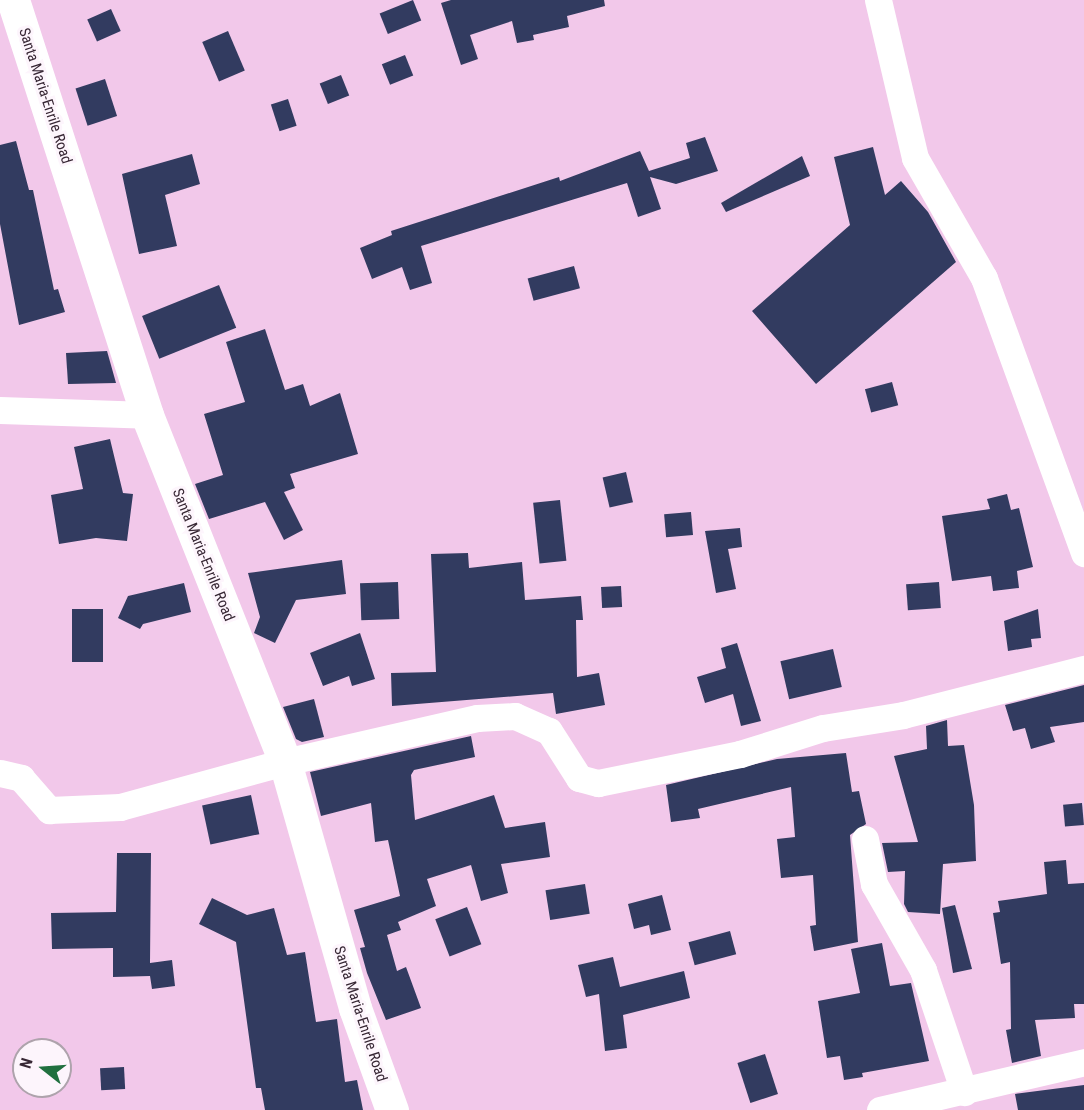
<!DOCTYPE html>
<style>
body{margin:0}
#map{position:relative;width:1084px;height:1110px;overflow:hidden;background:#f2c8ea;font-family:"Roboto Condensed",sans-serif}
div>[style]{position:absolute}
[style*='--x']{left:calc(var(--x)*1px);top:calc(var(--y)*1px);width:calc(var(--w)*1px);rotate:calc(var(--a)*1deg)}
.building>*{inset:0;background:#323b60;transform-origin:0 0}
.street>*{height:27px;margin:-13.5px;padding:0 13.5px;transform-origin:13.5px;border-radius:13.5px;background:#fff}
.secondary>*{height:33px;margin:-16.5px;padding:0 16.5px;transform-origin:16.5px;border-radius:16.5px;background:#fff}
span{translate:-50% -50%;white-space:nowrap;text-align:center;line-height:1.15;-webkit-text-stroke:6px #fdf5fc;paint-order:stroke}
.street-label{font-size:15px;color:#372734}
.north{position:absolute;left:12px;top:1038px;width:60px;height:60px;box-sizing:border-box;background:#fdf5fc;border:2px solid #aea3ac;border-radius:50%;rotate:287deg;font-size:16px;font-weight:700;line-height:24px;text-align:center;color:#372734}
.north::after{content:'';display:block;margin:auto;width:21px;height:27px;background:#21703f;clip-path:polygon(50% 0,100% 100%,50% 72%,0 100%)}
</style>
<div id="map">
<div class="building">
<i style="left:413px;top:0;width:22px;height:36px;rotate:68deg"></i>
<i style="clip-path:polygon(451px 0,604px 0,605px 6px,567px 16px,569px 27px,533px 35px,534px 40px,517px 43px,512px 21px,470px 35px,478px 59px,461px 65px,441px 3px)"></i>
<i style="left:111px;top:9px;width:24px;height:26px;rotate:66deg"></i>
<i style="left:228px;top:31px;width:43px;height:28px;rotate:67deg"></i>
<i style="left:405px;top:55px;width:22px;height:25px;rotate:68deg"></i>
<i style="left:341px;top:75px;width:22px;height:23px;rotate:68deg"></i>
<i style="left:105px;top:79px;width:39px;height:31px;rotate:72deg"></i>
<i style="left:288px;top:99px;width:28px;height:18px;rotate:72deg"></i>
<i style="clip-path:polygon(705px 137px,718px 171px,676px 184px,650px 177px,661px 209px,638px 217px,627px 183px,421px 246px,432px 283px,410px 290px,402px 267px,372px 279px,360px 248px,392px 235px,391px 231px,559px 177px,560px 181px,640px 151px,649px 171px,690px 158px,686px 143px)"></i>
<i style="clip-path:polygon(16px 141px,29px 190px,33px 190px,54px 290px,58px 289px,65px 312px,19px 325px,0 224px,0 145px)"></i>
<i style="clip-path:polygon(873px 147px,885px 195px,901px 181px,928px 212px,956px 262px,816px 384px,752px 311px,850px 225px,834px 157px)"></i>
<i style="clip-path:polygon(192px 154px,200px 184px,165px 195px,177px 246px,139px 254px,122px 174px)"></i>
<i style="clip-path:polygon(802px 156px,810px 176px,726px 212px,721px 203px)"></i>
<i style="left:574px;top:266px;width:23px;height:48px;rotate:75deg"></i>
<i style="left:219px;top:285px;width:46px;height:83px;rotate:68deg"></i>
<i style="clip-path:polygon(265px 329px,285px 390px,303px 384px,310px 406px,340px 393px,358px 454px,290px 474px,295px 488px,284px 492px,303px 530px,284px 540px,265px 502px,209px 519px,195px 484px,223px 475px,204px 414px,245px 402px,226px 342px)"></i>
<i style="clip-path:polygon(107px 351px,116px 383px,68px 384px,66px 353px)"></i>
<i style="left:892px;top:382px;width:24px;height:28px;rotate:75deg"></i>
<i style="clip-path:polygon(110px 439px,123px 493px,133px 494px,127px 541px,96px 538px,59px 544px,51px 495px,83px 489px,74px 447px)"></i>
<i style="left:626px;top:472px;width:31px;height:24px;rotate:77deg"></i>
<i style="clip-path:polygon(1007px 494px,1011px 510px,1019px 508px,1033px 567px,1017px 571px,1019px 588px,993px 591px,991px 576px,952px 581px,942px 516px,990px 509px,987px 499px)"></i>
<i style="left:560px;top:500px;width:61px;height:27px;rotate:84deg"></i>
<i style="left:691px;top:512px;width:23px;height:27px;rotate:85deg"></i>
<i style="clip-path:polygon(740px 528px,742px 547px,728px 549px,736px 589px,716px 593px,705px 531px)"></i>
<i style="clip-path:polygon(468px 553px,469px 568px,522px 562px,525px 600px,581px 596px,583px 620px,576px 620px,577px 677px,599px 673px,605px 705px,556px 714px,553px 693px,392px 706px,391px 673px,436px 672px,431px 554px)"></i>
<i style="clip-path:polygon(342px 560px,346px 594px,296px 600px,275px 643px,254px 633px,260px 617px,248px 573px)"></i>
<i style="left:398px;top:582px;width:37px;height:38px;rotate:88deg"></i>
<i style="left:939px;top:582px;width:26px;height:33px;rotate:86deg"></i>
<i style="clip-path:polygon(184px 583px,191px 612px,143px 624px,140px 629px,118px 618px,128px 596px)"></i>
<i style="left:621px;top:586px;width:21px;height:20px;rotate:87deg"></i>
<i style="left:72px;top:609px;width:31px;height:53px"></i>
<i style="clip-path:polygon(1038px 609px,1041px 638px,1031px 639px,1032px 647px,1008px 651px,1004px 621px)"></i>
<i style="clip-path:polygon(360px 633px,375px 679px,352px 686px,349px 676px,323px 686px,310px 653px)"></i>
<i style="clip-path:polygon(737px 643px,761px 721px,741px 726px,733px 694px,705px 703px,697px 677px,726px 668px,721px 648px)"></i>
<i style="left:833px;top:649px;width:39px;height:54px;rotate:77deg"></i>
<i style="clip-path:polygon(1084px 685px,1084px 722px,1050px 727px,1055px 742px,1031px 749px,1025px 728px,1013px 731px,1005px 705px)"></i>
<i style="clip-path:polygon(314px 699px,324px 737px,302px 742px,296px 739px,283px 707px)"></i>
<i style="clip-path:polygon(947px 720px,948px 746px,964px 745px,974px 805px,976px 861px,943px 864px,940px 914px,908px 912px,904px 904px,905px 871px,888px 872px,882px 843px,918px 842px,894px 756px,927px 749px,926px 726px)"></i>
<i style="clip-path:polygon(471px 736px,475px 757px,414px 770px,411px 775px,415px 820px,494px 795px,505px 828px,545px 822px,550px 857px,501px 864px,508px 893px,481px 901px,471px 865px,427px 879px,436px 906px,398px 922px,401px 930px,387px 935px,397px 971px,406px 967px,421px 1008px,386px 1020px,367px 973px,360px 948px,365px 947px,354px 910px,400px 896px,388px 840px,375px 842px,371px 803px,321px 816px,310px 772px)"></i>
<i style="clip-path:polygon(846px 753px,852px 792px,859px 791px,866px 824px,850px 835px,858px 942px,814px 951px,810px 926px,816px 925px,813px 875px,781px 878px,777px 839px,795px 837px,791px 787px,698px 809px,700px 818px,671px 822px,666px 785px,777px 759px)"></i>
<i style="left:251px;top:795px;width:40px;height:50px;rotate:78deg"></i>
<i style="left:1082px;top:803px;width:22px;height:19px;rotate:85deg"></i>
<i style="clip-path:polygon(117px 853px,151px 853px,150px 963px,172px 960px,175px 986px,152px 989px,150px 976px,113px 977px,113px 948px,52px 949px,51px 913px,116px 912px)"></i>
<i style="clip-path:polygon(1066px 860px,1068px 884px,1084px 883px,1084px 1004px,1074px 1004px,1075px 1018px,1035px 1020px,1041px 1056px,1012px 1063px,1006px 1030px,1011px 1029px,1010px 962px,1001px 964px,993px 913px,1000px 912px,998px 901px,1047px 894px,1044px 862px)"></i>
<i style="left:585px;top:884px;width:30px;height:40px;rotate:81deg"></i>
<i style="clip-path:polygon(662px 895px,671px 930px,651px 935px,649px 925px,634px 929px,628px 904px)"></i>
<i style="clip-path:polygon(212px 898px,247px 915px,274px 908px,287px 955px,305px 952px,316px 1022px,337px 1019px,345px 1082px,357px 1080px,363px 1110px,265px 1110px,261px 1088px,256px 1088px,236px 942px,199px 924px)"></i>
<i style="clip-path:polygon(955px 905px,972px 969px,953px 973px,942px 908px)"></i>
<i style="left:467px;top:907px;width:40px;height:34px;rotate:69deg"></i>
<i style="left:730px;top:931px;width:24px;height:43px;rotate:75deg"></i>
<i style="clip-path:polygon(882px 943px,890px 986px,911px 983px,929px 1061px,862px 1073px,863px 1077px,844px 1080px,840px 1056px,827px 1058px,818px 1001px,860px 993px,851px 949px)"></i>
<i style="clip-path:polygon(613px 957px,620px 987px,684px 971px,690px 998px,623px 1015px,627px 1048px,605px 1051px,599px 994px,586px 997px,578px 965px)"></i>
<i style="left:765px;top:1054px;width:42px;height:29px;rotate:72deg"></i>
<i style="left:124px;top:1067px;width:22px;height:24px;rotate:87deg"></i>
<i style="clip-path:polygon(1084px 1085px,1084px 1110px,1018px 1110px,1015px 1094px)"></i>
</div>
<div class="street">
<i style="--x:878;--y:0;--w:162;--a:76.8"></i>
<i style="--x:915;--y:158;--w:138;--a:60.1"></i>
<i style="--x:984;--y:278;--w:293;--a:70"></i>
<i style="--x:0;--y:410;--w:147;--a:1.9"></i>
<i style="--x:0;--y:773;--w:22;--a:13"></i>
<i style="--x:21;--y:778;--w:43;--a:48.8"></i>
<i style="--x:49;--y:810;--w:71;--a:-2.4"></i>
<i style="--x:120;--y:807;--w:171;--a:-15.3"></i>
<i style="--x:285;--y:762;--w:197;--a:-12.9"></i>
<i style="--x:477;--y:718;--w:38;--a:-3"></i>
<i style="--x:515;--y:716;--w:37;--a:24"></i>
<i style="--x:549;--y:731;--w:56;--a:57.4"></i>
<i style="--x:579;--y:778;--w:20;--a:15"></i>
<i style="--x:598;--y:783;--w:145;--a:-11.5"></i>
<i style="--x:740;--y:754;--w:87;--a:-17.4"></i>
<i style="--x:823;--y:728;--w:81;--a:-9.2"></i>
<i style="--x:903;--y:715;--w:187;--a:-14.3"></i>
<i style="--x:865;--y:839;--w:46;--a:78.7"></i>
<i style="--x:874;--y:884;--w:99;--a:60.3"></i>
<i style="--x:923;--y:970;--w:129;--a:71.4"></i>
<i style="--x:880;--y:1110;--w:210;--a:-13.2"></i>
</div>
<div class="secondary">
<i style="--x:13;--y:0;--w:436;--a:72.1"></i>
<i style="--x:147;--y:415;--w:373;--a:68.3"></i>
<i style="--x:285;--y:762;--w:256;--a:74.1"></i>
<i style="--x:355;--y:1008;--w:109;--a:70.1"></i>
</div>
<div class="street-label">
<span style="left:45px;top:96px;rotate:72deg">Santa Maria-Enrile Road</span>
<span style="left:203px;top:555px;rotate:68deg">Santa Maria-Enrile Road</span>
<span style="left:360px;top:1014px;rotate:72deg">Santa Maria-Enrile Road</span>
</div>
<div class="north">N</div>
</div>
